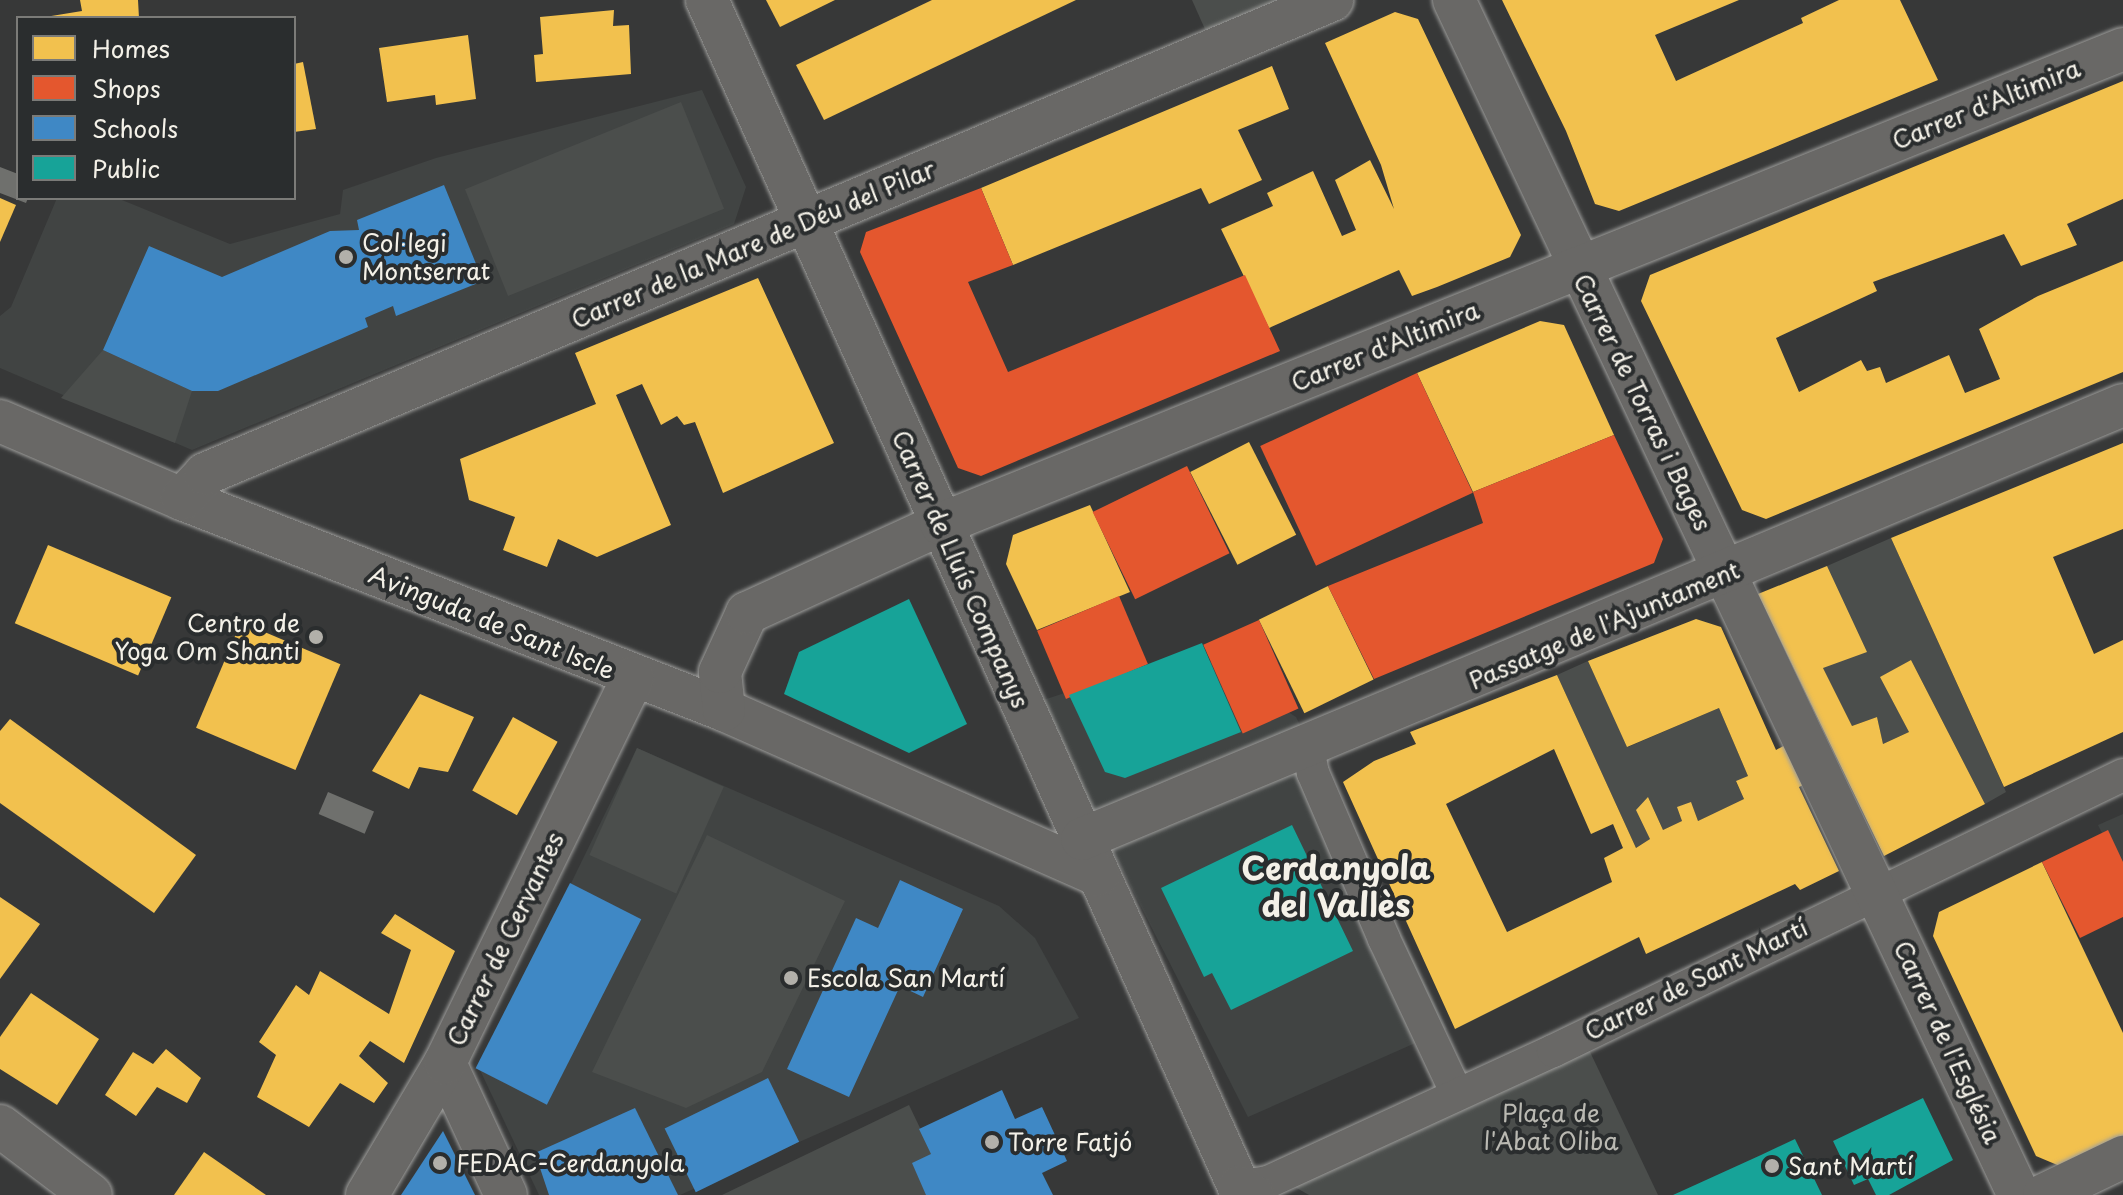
<!DOCTYPE html>
<meta charset="utf-8">
<style>
body{margin:0}
#map{position:relative;width:2123px;height:1195px;overflow:hidden;background:#373838;font-family:"Playpen Sans",sans-serif}
div>[style]{position:absolute}
[style*='--x']{left:calc(var(--x)*1px);top:calc(var(--y)*1px);width:calc(var(--w)*1px);rotate:calc(var(--a)*1deg)}
.built>*{inset:0;background:#414443}
.green>*{inset:0;background:#4b4e4c;transform-origin:0 0}
.water>*{inset:0;background:#6f706d;transform-origin:0 0}
.homes>*{inset:0;background:#f2c14e;transform-origin:0 0}
.shops>*{inset:0;background:#e4572e;transform-origin:0 0}
.schools>*{inset:0;background:#3f88c5;transform-origin:0 0}
.public>*{inset:0;background:#17a398}
.roads{filter:drop-shadow(0 0 2px #9d9d9b) drop-shadow(0 0 2px #9d9d9b)}
.pedestrian>*{height:32px;margin:-16px;padding:0 16px;transform-origin:16px;border-radius:16px;background:#696866}
.minor>*{height:42px;margin:-21px;padding:0 21px;transform-origin:21px;border-radius:21px;background:#696866}
.dots>*{width:22px;height:22px;translate:-50% -50%;box-sizing:border-box;border:4px solid #2a2d2e;border-radius:50%}
span{translate:-50% -50%;white-space:nowrap;text-align:center;line-height:1.15;-webkit-text-stroke:8px #2a2d2e;paint-order:stroke}
.street-label{font-size:24px;color:#f4f1e8}
.poi-label{font-size:24px;color:#f4f1e8}
.left{translate:0 -50%;text-align:left}
.right{translate:-100% -50%;text-align:right}
.park-label{font-size:24px;color:#bab9b2}
.district-label{font-size:32px;color:#f4f1e8;font-weight:700}
.legend{position:absolute;left:16px;top:16px;width:280px;height:184px;box-sizing:border-box;background:#2a2d2e;border:2px solid #7b7b78;margin:0;padding:10px 14px;list-style:none;font-size:24px;color:#f4f1e8}
.legend li{display:flex;align-items:center;gap:16px;height:40px}
.legend b{width:40px;border:2px solid #7b7b78}
</style>
<div id="map">
<div class="built">
<i style="clip-path:polygon(702px 90px,746px 187px,734px 224px,192px 450px,0 368px,0 316px,11px 307px,57px 198px,117px 198px,230px 244px,340px 214px,343px 190px,436px 158px)"></i>
<i style="clip-path:polygon(1194px 651px,1296px 717px,1447px 1029px,1248px 1117px,1037px 702px)"></i>
<i style="clip-path:polygon(637px 748px,999px 906px,1035px 938px,1079px 1018px,680px 1195px,539px 1195px,480px 1070px)"></i>
<i style="clip-path:polygon(2123px 814px,2123px 876px,2098px 825px)"></i>
</div>
<div class="green">
<i style="clip-path:polygon(1192px 0,1291px 0,1208px 36px)"></i>
<i style="left:681px;top:102px;width:115px;height:233px;rotate:68deg"></i>
<i style="clip-path:polygon(103px 350px,192px 391px,175px 443px,61px 398px)"></i>
<i style="clip-path:polygon(1891px 538px,2006px 792px,1985px 804px,1911px 660px,1881px 677px,1909px 732px,1883px 744px,1877px 717px,1852px 726px,1823px 668px,1827px 566px)"></i>
<i style="clip-path:polygon(1588px 661px,1628px 747px,1719px 708px,1748px 776px,1736px 782px,1744px 799px,1698px 821px,1691px 803px,1678px 807px,1682px 821px,1663px 830px,1648px 797px,1650px 839px,1636px 848px,1557px 675px)"></i>
<i style="left:637px;top:748px;width:95px;height:117px;rotate:24deg"></i>
<i style="clip-path:polygon(707px 835px,845px 901px,762px 1072px,686px 1108px,592px 1072px)"></i>
<i style="clip-path:polygon(1582px 1035px,1658px 1195px,1309px 1195px,1277px 1177px)"></i>
<i style="clip-path:polygon(909px 1105px,952px 1195px,722px 1195px)"></i>
</div>
<div class="water">
<i style="clip-path:polygon(0 167px,18px 174px,18px 198px,28px 198px,26px 203px,0 193px)"></i>
<i style="left:328px;top:792px;width:50px;height:24px;rotate:23deg"></i>
</div>
<div class="homes">
<i style="clip-path:polygon(80px 0,138px 0,139px 18px,39px 18px,82px 11px)"></i>
<i style="clip-path:polygon(766px 0,835px 0,780px 27px)"></i>
<i style="clip-path:polygon(932px 0,1076px 0,824px 120px,796px 65px)"></i>
<i style="clip-path:polygon(1502px 0,1739px 0,1655px 35px,1676px 81px,1803px 23px,1801px 18px,1839px 0,1900px 0,1938px 80px,1619px 211px,1595px 204px,1566px 131px)"></i>
<i style="clip-path:polygon(614px 10px,613px 26px,629px 25px,631px 74px,536px 82px,534px 55px,543px 54px,540px 17px)"></i>
<i style="clip-path:polygon(1395px 12px,1418px 19px,1521px 235px,1510px 257px,1437px 287px,1412px 296px,1399px 270px,1269px 328px,1221px 229px,1273px 206px,1267px 193px,1313px 171px,1342px 236px,1356px 230px,1335px 180px,1370px 160px,1394px 209px,1381px 165px,1325px 43px)"></i>
<i style="clip-path:polygon(468px 35px,476px 99px,436px 105px,435px 95px,387px 102px,379px 48px)"></i>
<i style="clip-path:polygon(303px 62px,316px 129px,294px 132px,294px 64px)"></i>
<i style="clip-path:polygon(1272px 66px,1289px 109px,1238px 130px,1262px 180px,1209px 204px,1201px 188px,1013px 265px,981px 188px)"></i>
<i style="clip-path:polygon(2123px 81px,2123px 199px,2067px 224px,2077px 245px,2021px 266px,2004px 234px,1873px 282px,1877px 291px,1776px 338px,1799px 392px,1861px 360px,1867px 371px,1880px 367px,1886px 383px,1949px 355px,1965px 393px,2000px 379px,1979px 329px,2038px 296px,2123px 261px,2123px 372px,1766px 519px,1742px 510px,1641px 301px,1650px 275px)"></i>
<i style="clip-path:polygon(0 198px,16px 205px,0 242px)"></i>
<i style="clip-path:polygon(758px 278px,834px 443px,723px 493px,695px 422px,684px 425px,677px 416px,661px 425px,642px 384px,616px 395px,671px 525px,597px 557px,558px 539px,547px 567px,503px 550px,515px 517px,469px 500px,460px 459px,596px 404px,575px 353px)"></i>
<i style="clip-path:polygon(1540px 321px,1564px 325px,1614px 435px,1473px 492px,1417px 373px)"></i>
<i style="left:1249px;top:442px;width:104px;height:66px;rotate:63deg"></i>
<i style="clip-path:polygon(2123px 443px,2123px 529px,2053px 557px,2094px 654px,2123px 640px,2123px 732px,2004px 787px,1891px 538px)"></i>
<i style="clip-path:polygon(1090px 505px,1130px 592px,1037px 630px,1006px 564px,1013px 535px)"></i>
<i style="left:48px;top:545px;width:134px;height:85px;rotate:23deg"></i>
<i style="clip-path:polygon(1827px 566px,1867px 652px,1823px 668px,1852px 726px,1877px 717px,1883px 744px,1909px 732px,1880px 677px,1911px 660px,1985px 804px,1884px 856px,1758px 594px)"></i>
<i style="left:1328px;top:586px;width:104px;height:77px;rotate:64deg"></i>
<i style="clip-path:polygon(evenodd,1696px 619px,1721px 627px,1776px 750px,1787px 744px,1805px 784px,1799px 787px,1839px 871px,1800px 890px,1795px 884px,1646px 954px,1639px 937px,1455px 1029px,1343px 782px,1374px 761px,1416px 744px,1410px 732px,1557px 675px,1636px 848px,1650px 839px,1636px 810px,1648px 797px,1663px 830px,1682px 821px,1677px 807px,1691px 802px,1698px 821px,1744px 799px,1736px 781px,1748px 776px,1719px 708px,1627px 747px,1588px 661px,1696px 619px,1554px 749px,1591px 834px,1613px 824px,1623px 848px,1604px 858px,1612px 882px,1507px 932px,1446px 804px,1554px 749px)"></i>
<i style="left:241px;top:622px;width:108px;height:115px;rotate:23deg"></i>
<i style="clip-path:polygon(420px 694px,474px 717px,448px 772px,419px 767px,409px 789px,372px 771px)"></i>
<i style="left:513px;top:717px;width:51px;height:84px;rotate:29deg"></i>
<i style="clip-path:polygon(10px 719px,196px 855px,154px 913px,0 803px,0 731px)"></i>
<i style="clip-path:polygon(2042px 862px,2123px 1033px,2123px 1137px,2062px 1167px,2036px 1156px,1933px 936px,1939px 912px)"></i>
<i style="clip-path:polygon(0 897px,40px 924px,0 979px)"></i>
<i style="clip-path:polygon(395px 914px,455px 951px,404px 1063px,370px 1041px,359px 1056px,388px 1083px,374px 1103px,340px 1083px,309px 1127px,257px 1097px,276px 1055px,259px 1042px,296px 985px,309px 995px,320px 971px,389px 1014px,411px 950px,381px 933px)"></i>
<i style="clip-path:polygon(31px 993px,99px 1039px,57px 1105px,0 1069px,0 1037px)"></i>
<i style="clip-path:polygon(166px 1049px,201px 1078px,187px 1103px,157px 1087px,136px 1116px,105px 1095px,133px 1052px,153px 1064px)"></i>
<i style="clip-path:polygon(204px 1152px,266px 1195px,174px 1195px)"></i>
</div>
<div class="shops">
<i style="clip-path:polygon(981px 188px,1013px 265px,968px 282px,1008px 372px,1245px 275px,1280px 351px,981px 476px,958px 468px,860px 252px,866px 232px)"></i>
<i style="left:1417px;top:373px;width:132px;height:173px;rotate:65deg"></i>
<i style="clip-path:polygon(1614px 435px,1663px 539px,1654px 563px,1374px 679px,1328px 586px,1483px 523px,1473px 492px)"></i>
<i style="left:1187px;top:466px;width:97px;height:105px;rotate:64deg"></i>
<i style="left:1119px;top:596px;width:74px;height:89px;rotate:67deg"></i>
<i style="left:1259px;top:620px;width:97px;height:61px;rotate:66deg"></i>
<i style="clip-path:polygon(2108px 830px,2123px 862px,2123px 917px,2080px 938px,2042px 862px)"></i>
</div>
<div class="schools">
<i style="clip-path:polygon(444px 185px,483px 281px,396px 316px,393px 306px,365px 318px,368px 327px,218px 391px,192px 391px,103px 350px,149px 246px,222px 277px,330px 231px,359px 230px,357px 220px)"></i>
<i style="clip-path:polygon(900px 880px,963px 909px,923px 997px,900px 986px,849px 1097px,787px 1069px,856px 918px,878px 928px)"></i>
<i style="left:570px;top:883px;width:80px;height:208px;rotate:27deg"></i>
<i style="left:768px;top:1078px;width:71px;height:115px;rotate:64deg"></i>
<i style="clip-path:polygon(1002px 1090px,1015px 1119px,1042px 1107px,1067px 1161px,1042px 1173px,1053px 1195px,926px 1195px,912px 1163px,931px 1154px,919px 1129px)"></i>
<i style="clip-path:polygon(635px 1108px,678px 1195px,549px 1195px,535px 1153px)"></i>
<i style="clip-path:polygon(443px 1131px,475px 1195px,401px 1195px)"></i>
</div>
<div class="public">
<i style="clip-path:polygon(909px 599px,967px 724px,909px 753px,784px 694px,799px 652px)"></i>
<i style="clip-path:polygon(1202px 643px,1241px 732px,1125px 778px,1105px 772px,1069px 695px)"></i>
<i style="clip-path:polygon(1292px 825px,1353px 951px,1231px 1010px,1212px 973px,1204px 977px,1161px 888px)"></i>
<i style="clip-path:polygon(1923px 1098px,1953px 1160px,1889px 1195px,1876px 1195px,1868px 1179px,1854px 1185px,1833px 1141px)"></i>
<i style="clip-path:polygon(1795px 1139px,1822px 1195px,1673px 1195px,1761px 1155px)"></i>
</div>
<div class="roads">
<div class="pedestrian">
<i style="--x:1308;--y:748;--w:25;--a:79"></i>
<i style="--x:1313;--y:773;--w:181;--a:66.8"></i>
<i style="--x:1384;--y:939;--w:171;--a:64.8"></i>
<i style="--x:1239;--y:1187;--w:29;--a:-10"></i>
<i style="--x:1268;--y:1182;--w:314;--a:-24.7"></i>
<i style="--x:1553;--y:1051;--w:633;--a:-25.84"></i>
</div>
<div class="minor">
<i style="--x:707;--y:0;--w:1301;--a:65.86"></i>
<i style="--x:1239;--y:1187;--w:16;--a:30"></i>
<i style="--x:1454;--y:0;--w:1322;--a:64.7"></i>
<i style="--x:0;--y:421;--w:198;--a:23.2"></i>
<i style="--x:182;--y:499;--w:582;--a:21.27"></i>
<i style="--x:724;--y:710;--w:409;--a:23.8"></i>
<i style="--x:182;--y:499;--w:34;--a:-47"></i>
<i style="--x:205;--y:474;--w:1223;--a:-22.81"></i>
<i style="--x:724;--y:710;--w:38;--a:-96"></i>
<i style="--x:720;--y:672;--w:65;--a:-65.4"></i>
<i style="--x:747;--y:613;--w:213;--a:-24.6"></i>
<i style="--x:941;--y:524;--w:1274;--a:-21.89"></i>
<i style="--x:1082;--y:839;--w:1128;--a:-22.63"></i>
<i style="--x:445;--y:1063;--w:145;--a:65.2"></i>
<i style="--x:0;--y:1126;--w:114;--a:37.2"></i>
<i style="--x:367;--y:1195;--w:153;--a:-59.4"></i>
<i style="--x:445;--y:1063;--w:429;--a:-64"></i>
<i style="--x:2044;--y:1195;--w:88;--a:-25.7"></i>
</div>
</div>
<div class="dots">
<i style="left:346px;top:257px;background:#b2b0aa"></i>
<i style="left:316px;top:637px;background:#b2b0aa"></i>
<i style="left:791px;top:978px;background:#b2b0aa"></i>
<i style="left:992px;top:1142px;background:#b2b0aa"></i>
<i style="left:440px;top:1163px;background:#b2b0aa"></i>
<i style="left:1772px;top:1166px;background:#b2b0aa"></i>
</div>
<div class="street-label">
<span style="left:1986px;top:104px;rotate:-22deg">Carrer d'Altimira</span>
<span style="left:753px;top:244px;rotate:-23deg">Carrer de la Mare de Déu del Pilar</span>
<span style="left:1385px;top:346px;rotate:-22deg">Carrer d'Altimira</span>
<span style="left:1643px;top:402px;rotate:64deg">Carrer de Torras i Bages</span>
<span style="left:961px;top:569px;rotate:66deg">Carrer de Lluís Companys</span>
<span style="left:492px;top:622px;rotate:22deg">Avinguda de Sant Iscle</span>
<span style="left:1604px;top:625px;rotate:-23deg">Passatge de l'Ajuntament</span>
<span style="left:505px;top:939px;rotate:-64deg">Carrer de Cervantes</span>
<span style="left:1696px;top:979px;rotate:-26deg">Carrer de Sant Martí</span>
<span style="left:1948px;top:1042px;rotate:65deg">Carrer de l'Església</span>
</div>
<div class="poi-label">
<span class="left" style="left:362px;top:257px">Col·legi<br>Montserrat</span>
<span class="right" style="left:300px;top:637px">Centro de<br>Yoga Om Shanti</span>
<span class="left" style="left:807px;top:978px">Escola San Martí</span>
<span class="left" style="left:1008px;top:1142px">Torre Fatjó</span>
<span class="left" style="left:456px;top:1163px">FEDAC-Cerdanyola</span>
<span class="left" style="left:1788px;top:1166px">Sant Martí</span>
</div>
<div class="park-label">
<span style="left:1551px;top:1127px">Plaça de<br>l'Abat Oliba</span>
</div>
<div class="district-label">
<span style="left:1336px;top:886px">Cerdanyola<br>del Vallès</span>
</div>
<ul class="legend">
<li><b style="height:22px;background:#f2c14e"></b>Homes</li>
<li><b style="height:22px;background:#e4572e"></b>Shops</li>
<li><b style="height:22px;background:#3f88c5"></b>Schools</li>
<li><b style="height:22px;background:#17a398"></b>Public</li>
</ul>
</div>
